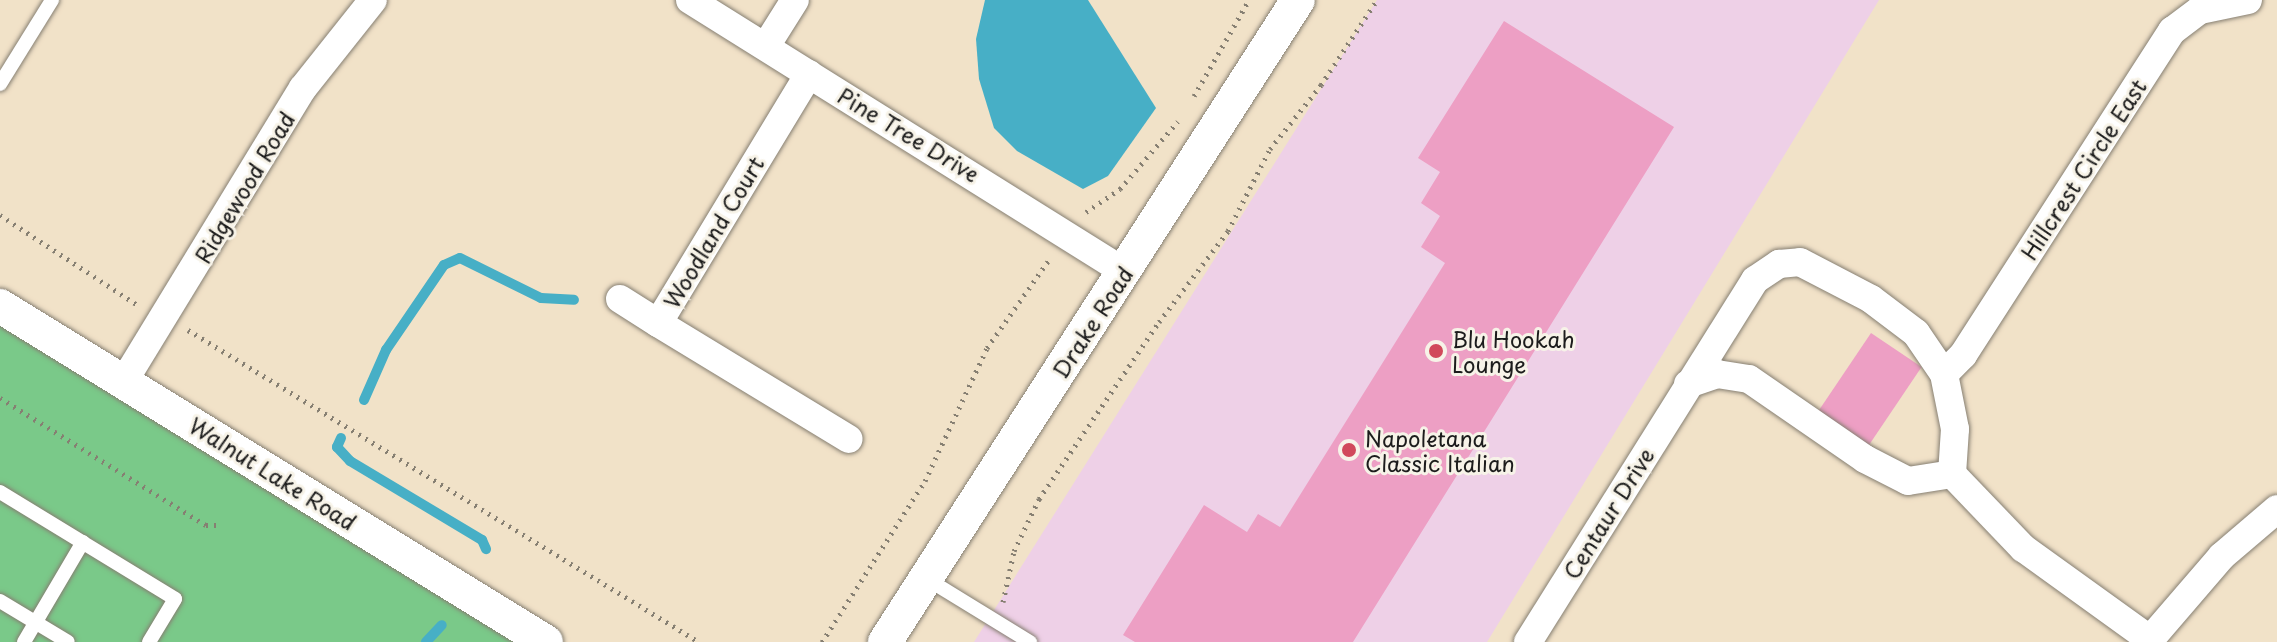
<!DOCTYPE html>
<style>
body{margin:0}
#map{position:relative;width:2277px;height:642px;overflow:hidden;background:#f1e2c8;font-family:"Playpen Sans",sans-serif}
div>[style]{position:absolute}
.built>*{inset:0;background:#eed0e7}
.green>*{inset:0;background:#7ac989}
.water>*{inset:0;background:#47afc6}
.stream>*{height:10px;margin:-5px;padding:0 5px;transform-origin:5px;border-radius:5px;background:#47afc6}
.building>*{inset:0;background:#ed9fc4;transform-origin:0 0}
.path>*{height:5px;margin-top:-2.5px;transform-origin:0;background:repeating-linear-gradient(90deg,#867f72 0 2px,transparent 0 8px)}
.roads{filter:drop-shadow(0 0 2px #867f72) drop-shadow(0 0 2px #867f72)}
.service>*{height:14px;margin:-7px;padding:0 7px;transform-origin:7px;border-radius:7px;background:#fff}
.minor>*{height:28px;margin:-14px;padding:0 14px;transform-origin:14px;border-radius:14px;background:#fff}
.tertiary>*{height:34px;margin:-17px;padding:0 17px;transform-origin:17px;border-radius:17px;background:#fff}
.dots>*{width:22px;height:22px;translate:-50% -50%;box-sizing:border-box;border:4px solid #f7f3e8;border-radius:50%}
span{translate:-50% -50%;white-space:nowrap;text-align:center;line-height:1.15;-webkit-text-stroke:6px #f7f3e8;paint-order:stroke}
.street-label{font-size:22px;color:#1c1c1c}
.poi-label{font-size:22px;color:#1c1c1c}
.left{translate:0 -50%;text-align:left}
</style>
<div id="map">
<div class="built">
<i style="clip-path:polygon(1377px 0,1879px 0,1487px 642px,974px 642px)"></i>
</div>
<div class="green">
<i style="clip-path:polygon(0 309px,547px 642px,0 642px)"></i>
</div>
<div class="water">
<i style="clip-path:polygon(985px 0,1088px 0,1156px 108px,1108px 176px,1083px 189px,1017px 151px,994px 128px,979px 79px,976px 39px)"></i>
</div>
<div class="stream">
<i style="left:364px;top:400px;width:55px;rotate:-66.3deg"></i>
<i style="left:386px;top:350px;width:103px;rotate:-55.7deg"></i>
<i style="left:444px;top:265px;width:17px;rotate:-24deg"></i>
<i style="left:460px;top:258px;width:90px;rotate:26.3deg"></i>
<i style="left:541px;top:298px;width:33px;rotate:3deg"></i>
<i style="left:341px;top:438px;width:10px;rotate:114deg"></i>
<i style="left:337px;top:447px;width:19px;rotate:47deg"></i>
<i style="left:350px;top:461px;width:154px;rotate:30.9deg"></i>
<i style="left:482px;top:540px;width:10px;rotate:66deg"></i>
<i style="left:426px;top:642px;width:23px;rotate:-47deg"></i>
</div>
<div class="building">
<i style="clip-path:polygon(1504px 21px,1674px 127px,1353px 642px,1135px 642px,1123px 635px,1204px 505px,1247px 532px,1258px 514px,1280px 527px,1445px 263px,1421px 247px,1440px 216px,1421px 203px,1440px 172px,1418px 158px)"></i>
<i style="left:1871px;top:333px;width:61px;height:97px;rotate:34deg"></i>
</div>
<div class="path">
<i style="left:1194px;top:96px;width:111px;rotate:-60.2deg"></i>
<i style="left:1086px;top:212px;width:41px;rotate:-34.1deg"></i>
<i style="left:1120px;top:189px;width:89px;rotate:-49.5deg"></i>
<i style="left:0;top:215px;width:163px;rotate:33.2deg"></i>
<i style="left:188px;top:330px;width:599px;rotate:31.41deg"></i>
<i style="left:0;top:398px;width:242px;rotate:31.7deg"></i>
<i style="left:206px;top:525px;width:14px"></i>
<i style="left:1003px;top:602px;width:52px;rotate:-77.8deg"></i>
<i style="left:1014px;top:551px;width:58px;rotate:-64.3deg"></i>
<i style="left:1039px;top:499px;width:214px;rotate:-55.9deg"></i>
<i style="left:1159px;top:322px;width:114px;rotate:-52.8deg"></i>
<i style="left:1228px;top:231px;width:92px;rotate:-62.9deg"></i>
<i style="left:1270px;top:149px;width:82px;rotate:-51.4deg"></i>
<i style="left:1321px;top:85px;width:102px;rotate:-56.6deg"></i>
<i style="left:822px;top:642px;width:191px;rotate:-57.4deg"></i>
<i style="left:925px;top:481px;width:147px;rotate:-65deg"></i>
<i style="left:987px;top:348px;width:111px;rotate:-54.9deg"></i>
</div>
<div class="roads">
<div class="service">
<i style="left:0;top:84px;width:99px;rotate:-58.2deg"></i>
<i style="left:0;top:492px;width:205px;rotate:31.4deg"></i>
<i style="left:175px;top:599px;width:50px;rotate:121.2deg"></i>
<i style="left:927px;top:579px;width:121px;rotate:31.5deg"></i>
<i style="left:0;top:601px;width:79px;rotate:31.1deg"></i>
<i style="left:24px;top:642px;width:116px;rotate:-59.5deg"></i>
</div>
<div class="minor">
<i style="left:690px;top:0;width:513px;rotate:32.02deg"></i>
<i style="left:766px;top:46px;width:54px;rotate:-57.8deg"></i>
<i style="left:809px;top:74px;width:291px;rotate:121.2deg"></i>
<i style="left:658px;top:323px;width:223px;rotate:31.3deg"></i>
<i style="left:620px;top:299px;width:45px;rotate:32.3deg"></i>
<i style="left:1944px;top:374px;width:27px;rotate:-45deg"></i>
<i style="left:1963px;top:355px;width:386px;rotate:-57.2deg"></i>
<i style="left:2172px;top:31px;width:35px;rotate:-37deg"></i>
<i style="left:2200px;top:10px;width:49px;rotate:-11.8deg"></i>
<i style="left:124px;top:381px;width:343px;rotate:-58.6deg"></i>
<i style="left:303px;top:88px;width:112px;rotate:-51.5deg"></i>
<i style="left:1688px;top:384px;width:31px;rotate:-19deg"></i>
<i style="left:1717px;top:374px;width:32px;rotate:9deg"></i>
<i style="left:1749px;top:379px;width:141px;rotate:34.6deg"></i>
<i style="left:1865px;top:459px;width:48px;rotate:27.1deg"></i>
<i style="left:1908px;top:481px;width:45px;rotate:-9deg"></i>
<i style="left:1528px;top:642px;width:427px;rotate:-57.9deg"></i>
<i style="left:1755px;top:280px;width:29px;rotate:-34deg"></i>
<i style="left:1779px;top:264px;width:21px;rotate:-5deg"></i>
<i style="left:1800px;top:262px;width:80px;rotate:27.5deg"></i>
<i style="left:1871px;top:299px;width:56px;rotate:37.1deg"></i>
<i style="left:1916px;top:333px;width:50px;rotate:55.7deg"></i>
<i style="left:1944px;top:374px;width:56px;rotate:78.7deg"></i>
<i style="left:1955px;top:429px;width:45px;rotate:93.8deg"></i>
<i style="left:1952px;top:474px;width:103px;rotate:46.2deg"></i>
<i style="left:2023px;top:548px;width:155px;rotate:35.8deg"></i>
<i style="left:2148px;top:642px;width:113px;rotate:-49.3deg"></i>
<i style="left:2222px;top:556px;width:72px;rotate:-40.5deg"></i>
</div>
<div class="tertiary">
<i style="left:0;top:306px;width:641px;rotate:31.61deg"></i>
<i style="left:885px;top:642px;width:763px;rotate:-57.25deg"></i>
</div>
</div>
<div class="dots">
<i style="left:1436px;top:351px;background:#d1495b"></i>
<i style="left:1349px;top:450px;background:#d1495b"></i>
</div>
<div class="street-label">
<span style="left:909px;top:134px;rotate:31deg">Pine Tree Drive</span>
<span style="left:2083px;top:169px;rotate:-57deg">Hillcrest Circle East</span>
<span style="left:244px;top:187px;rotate:-59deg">Ridgewood Road</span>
<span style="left:713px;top:232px;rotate:-59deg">Woodland Court</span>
<span style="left:1092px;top:322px;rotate:-57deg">Drake Road</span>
<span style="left:273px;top:473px;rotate:32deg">Walnut Lake Road</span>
<span style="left:1608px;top:513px;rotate:-58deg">Centaur Drive</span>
</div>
<div class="poi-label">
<span class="left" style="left:1452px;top:351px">Blu Hookah<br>Lounge</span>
<span class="left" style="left:1365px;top:450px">Napoletana<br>Classic Italian</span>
</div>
</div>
